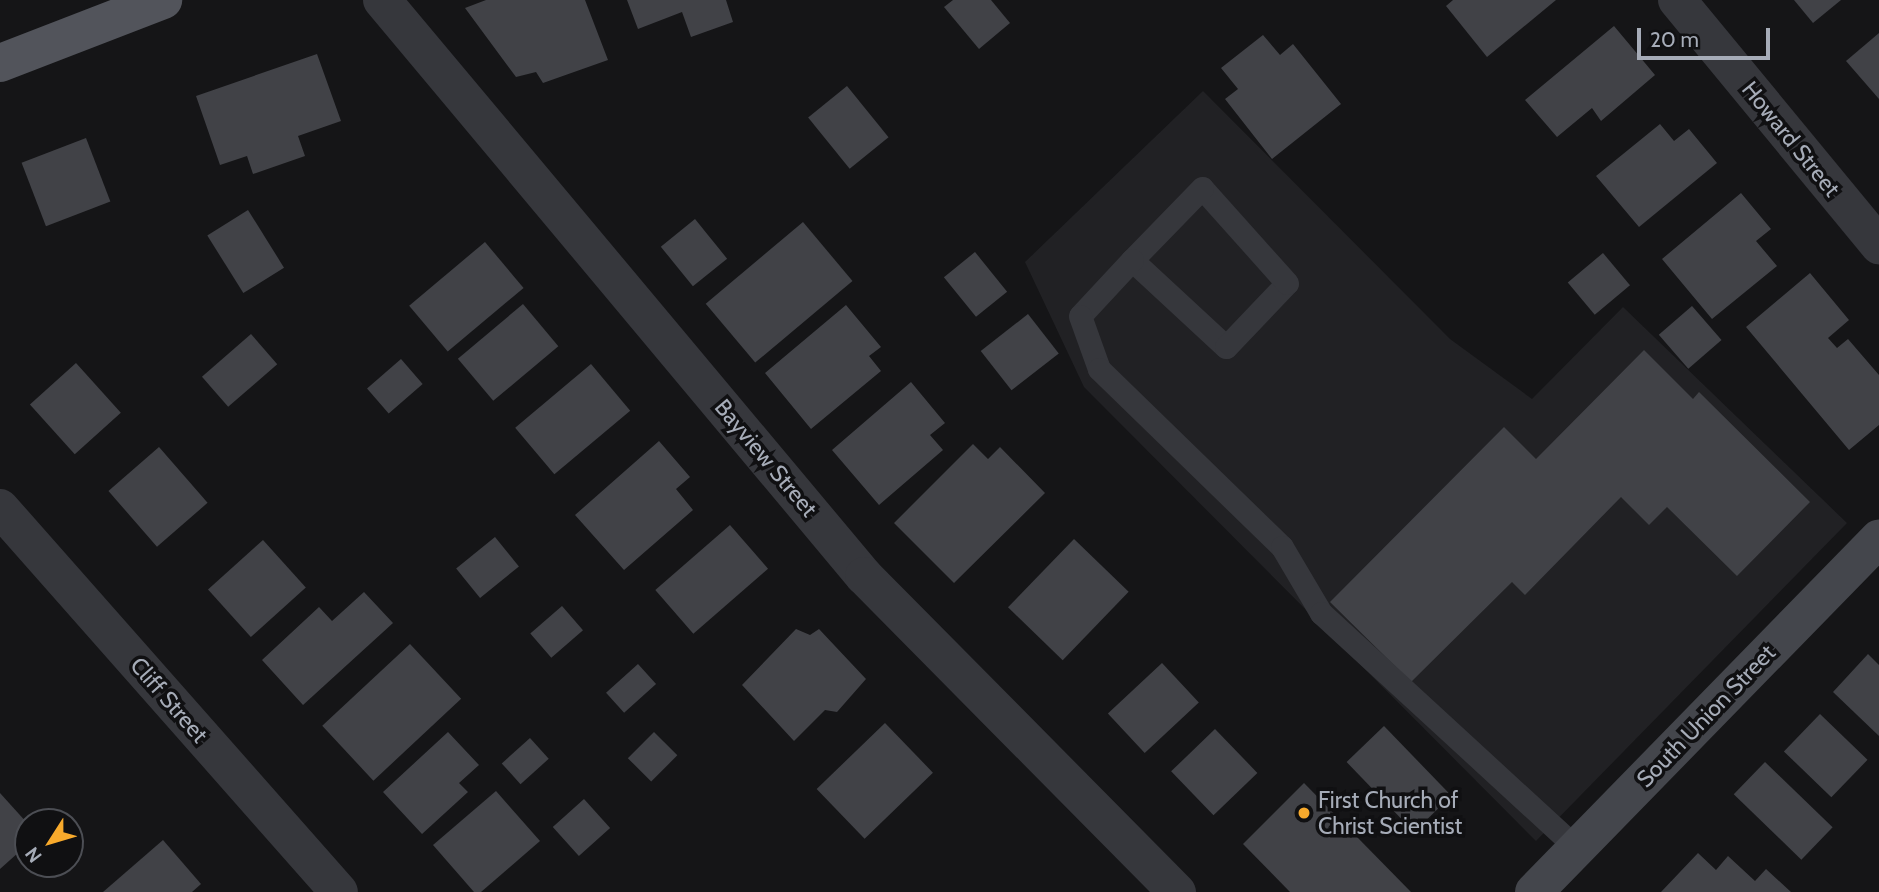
<!DOCTYPE html>
<style>
body{margin:0}
#map{position:relative;width:1879px;height:892px;overflow:hidden;background:#151517;font-family:Cabin,sans-serif}
div>[style]{position:absolute}
.built>*{inset:0;background:#212124}
.building>*{inset:0;background:#414247;transform-origin:0 0}
.service>*{height:23px;margin:-11.5px;padding:0 11.5px;transform-origin:11.5px;border-radius:11.5px;background:#36373c}
.minor>*{height:38px;margin:-19px;padding:0 19px;transform-origin:19px;border-radius:19px;background:#36373c}
.secondary>*{height:38px;margin:-19px;padding:0 19px;transform-origin:19px;border-radius:19px;background:#44464c}
.primary>*{height:38px;margin:-19px;padding:0 19px;transform-origin:19px;border-radius:19px;background:#52545b}
.dots>*{width:19px;height:19px;translate:-50% -50%;box-sizing:border-box;border:4px solid #101012;border-radius:50%}
span{translate:-50% -50%;white-space:nowrap;text-align:center;line-height:1.15;-webkit-text-stroke:7px #101012;paint-order:stroke}
.street-label{font-size:23px;color:#a6acb8}
.poi-label{font-size:23px;color:#a6acb8}
.left{translate:0 -50%;text-align:left}
.north{position:absolute;left:14px;top:808px;width:70px;height:70px;box-sizing:border-box;background:#101012;border:2px solid #4c4e54;border-radius:50%;rotate:233deg;font-size:19px;font-weight:700;line-height:28px;text-align:center;color:#a6acb8}
.north::after{content:'';display:block;margin:auto;width:24px;height:32px;background:#f8aa2c;clip-path:polygon(50% 0,100% 100%,50% 72%,0 100%)}
.scale{position:absolute;left:1637px;top:28px;width:133px;height:32px;box-sizing:border-box;border:4px solid #a6acb8;border-top:0;padding-left:9px;font-size:21px;line-height:24px;white-space:nowrap;color:#a6acb8;-webkit-text-stroke:5px #101012;paint-order:stroke}
</style>
<div id="map">
<div class="built">
<i style="clip-path:polygon(1203px 91px,1450px 339px,1532px 399px,1623px 307px,1847px 523px,1536px 841px,1084px 387px,1025px 262px)"></i>
</div>
<div class="building">
<i style="clip-path:polygon(486px 0,585px 0,608px 60px,543px 83px,536px 72px,516px 77px,465px 8px)"></i>
<i style="clip-path:polygon(627px 0,726px 0,733px 22px,691px 37px,682px 12px,638px 29px)"></i>
<i style="clip-path:polygon(953px 0,991px 0,1010px 23px,979px 49px,944px 7px)"></i>
<i style="clip-path:polygon(1453px 0,1556px 0,1487px 57px,1446px 6px)"></i>
<i style="clip-path:polygon(1794px 0,1841px 0,1813px 23px)"></i>
<i style="clip-path:polygon(1614px 26px,1655px 75px,1601px 121px,1592px 108px,1557px 137px,1525px 100px)"></i>
<i style="clip-path:polygon(1879px 33px,1879px 99px,1846px 61px)"></i>
<i style="clip-path:polygon(1263px 35px,1280px 55px,1293px 44px,1341px 104px,1272px 159px,1225px 99px,1238px 89px,1221px 68px)"></i>
<i style="clip-path:polygon(317px 54px,341px 121px,298px 136px,305px 156px,253px 174px,247px 156px,220px 165px,196px 96px)"></i>
<i style="left:847px;top:86px;width:66px;height:50px;rotate:51deg"></i>
<i style="clip-path:polygon(1660px 124px,1674px 141px,1689px 129px,1717px 163px,1639px 227px,1596px 176px)"></i>
<i style="left:86px;top:138px;width:68px;height:69px;rotate:69deg"></i>
<i style="clip-path:polygon(1741px 193px,1771px 229px,1756px 241px,1777px 266px,1712px 319px,1662px 259px)"></i>
<i style="left:248px;top:210px;width:68px;height:48px;rotate:58deg"></i>
<i style="left:695px;top:219px;width:51px;height:44px;rotate:51deg"></i>
<i style="left:803px;top:222px;width:77px;height:127px;rotate:50deg"></i>
<i style="left:485px;top:242px;width:60px;height:99px;rotate:50deg"></i>
<i style="left:975px;top:252px;width:51px;height:40px;rotate:51deg"></i>
<i style="left:1603px;top:253px;width:42px;height:46px;rotate:50deg"></i>
<i style="clip-path:polygon(1810px 273px,1849px 320px,1828px 338px,1837px 348px,1848px 339px,1879px 375px,1879px 425px,1849px 450px,1746px 327px)"></i>
<i style="left:523px;top:304px;width:55px;height:85px;rotate:50deg"></i>
<i style="clip-path:polygon(846px 305px,881px 347px,869px 356px,881px 371px,811px 429px,765px 373px)"></i>
<i style="left:1692px;top:306px;width:45px;height:44px;rotate:49deg"></i>
<i style="left:1028px;top:314px;width:50px;height:60px;rotate:52deg"></i>
<i style="left:251px;top:334px;width:40px;height:65px;rotate:49deg"></i>
<i style="clip-path:polygon(1644px 350px,1693px 399px,1699px 392px,1810px 502px,1737px 576px,1667px 507px,1649px 525px,1621px 497px,1525px 595px,1512px 582px,1411px 682px,1330px 602px,1504px 427px,1536px 459px)"></i>
<i style="left:401px;top:359px;width:33px;height:45px;rotate:49deg"></i>
<i style="left:76px;top:363px;width:67px;height:62px;rotate:48deg"></i>
<i style="left:591px;top:364px;width:61px;height:99px;rotate:50deg"></i>
<i style="clip-path:polygon(911px 382px,945px 423px,930px 435px,943px 450px,879px 505px,832px 450px)"></i>
<i style="clip-path:polygon(659px 441px,690px 477px,676px 489px,693px 510px,624px 570px,575px 515px)"></i>
<i style="clip-path:polygon(973px 444px,988px 459px,1000px 447px,1045px 493px,954px 583px,894px 523px)"></i>
<i style="left:159px;top:447px;width:74px;height:67px;rotate:49deg"></i>
<i style="left:730px;top:525px;width:58px;height:99px;rotate:49deg"></i>
<i style="left:495px;top:537px;width:38px;height:50px;rotate:51deg"></i>
<i style="left:1074px;top:539px;width:76px;height:95px;rotate:44deg"></i>
<i style="left:263px;top:540px;width:64px;height:74px;rotate:48deg"></i>
<i style="clip-path:polygon(364px 592px,393px 623px,303px 705px,262px 660px,319px 607px,332px 621px)"></i>
<i style="left:562px;top:606px;width:32px;height:42px;rotate:49deg"></i>
<i style="clip-path:polygon(796px 629px,810px 635px,819px 629px,866px 679px,837px 712px,825px 710px,794px 741px,742px 685px)"></i>
<i style="left:410px;top:644px;width:75px;height:120px;rotate:47deg"></i>
<i style="clip-path:polygon(1868px 654px,1879px 665px,1879px 736px,1833px 692px)"></i>
<i style="left:1162px;top:663px;width:54px;height:74px;rotate:47deg"></i>
<i style="left:638px;top:664px;width:27px;height:43px;rotate:48deg"></i>
<i style="left:1820px;top:714px;width:66px;height:52px;rotate:44deg"></i>
<i style="left:885px;top:723px;width:69px;height:95px;rotate:46deg"></i>
<i style="left:1384px;top:726px;width:97px;height:52px;rotate:46deg"></i>
<i style="left:1215px;top:729px;width:61px;height:61px;rotate:46deg"></i>
<i style="clip-path:polygon(448px 732px,479px 765px,459px 783px,468px 792px,422px 834px,383px 792px)"></i>
<i style="left:654px;top:732px;width:33px;height:37px;rotate:45deg"></i>
<i style="left:530px;top:738px;width:28px;height:38px;rotate:48deg"></i>
<i style="left:1765px;top:762px;width:94px;height:45px;rotate:44deg"></i>
<i style="clip-path:polygon(1304px 783px,1411px 892px,1290px 892px,1243px 844px)"></i>
<i style="clip-path:polygon(496px 791px,540px 841px,481px 892px,474px 892px,433px 845px)"></i>
<i style="clip-path:polygon(0 793px,28px 824px,28px 844px,0 869px)"></i>
<i style="left:584px;top:799px;width:39px;height:42px;rotate:48deg"></i>
<i style="clip-path:polygon(163px 840px,201px 884px,192px 892px,103px 892px)"></i>
<i style="clip-path:polygon(1698px 853px,1716px 870px,1728px 856px,1755px 881px,1766px 869px,1791px 892px,1661px 892px)"></i>
</div>
<div class="service">
<i style="left:1132px;top:260px;width:128px;rotate:42.8deg"></i>
<i style="left:1226px;top:347px;width:88px;rotate:-46.4deg"></i>
<i style="left:1287px;top:283px;width:127px;rotate:-131.8deg"></i>
<i style="left:1202px;top:188px;width:100px;rotate:134.2deg"></i>
<i style="left:1132px;top:260px;width:76px;rotate:132.9deg"></i>
<i style="left:1080px;top:316px;width:56px;rotate:70.3deg"></i>
<i style="left:1099px;top:369px;width:255px;rotate:44.2deg"></i>
<i style="left:1282px;top:547px;width:77px;rotate:59.4deg"></i>
<i style="left:1321px;top:613px;width:348px;rotate:42.6deg"></i>
</div>
<div class="minor">
<i style="left:382px;top:0;width:751px;rotate:50.08deg"></i>
<i style="left:864px;top:576px;width:445px;rotate:45.3deg"></i>
<i style="left:1677px;top:0;width:318px;rotate:50.5deg"></i>
<i style="left:0;top:508px;width:512px;rotate:48.56deg"></i>
</div>
<div class="secondary">
<i style="left:1534px;top:892px;width:494px;rotate:-45.7deg"></i>
</div>
<div class="primary">
<i style="left:0;top:63px;width:175px;rotate:-21.1deg"></i>
</div>
<div class="dots">
<i style="left:1304px;top:813px;background:#f8aa2c"></i>
</div>
<div class="street-label">
<span style="left:1791px;top:139px;rotate:51deg">Howard Street</span>
<span style="left:766px;top:458px;rotate:50deg">Bayview Street</span>
<span style="left:169px;top:700px;rotate:49deg">Cliff Street</span>
<span style="left:1706px;top:716px;rotate:-46deg">South Union Street</span>
</div>
<div class="poi-label">
<span class="left" style="left:1318px;top:813px">First Church of<br>Christ Scientist</span>
</div>
<div class="north">N</div>
<div class="scale">20 m</div>
</div>
